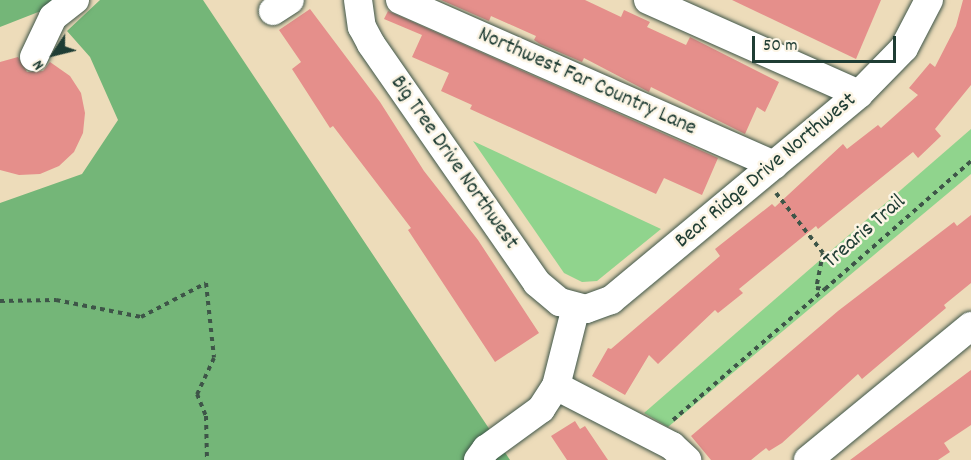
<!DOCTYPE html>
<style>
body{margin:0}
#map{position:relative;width:971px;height:460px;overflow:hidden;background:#eddcba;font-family:Dekko,sans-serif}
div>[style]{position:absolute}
.green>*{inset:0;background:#90d48d}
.forest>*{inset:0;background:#74b678}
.building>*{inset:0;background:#e58f8b}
.path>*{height:4px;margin-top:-2px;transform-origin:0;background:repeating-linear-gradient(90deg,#3e5548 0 4.5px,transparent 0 9px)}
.roads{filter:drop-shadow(0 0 2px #3e5548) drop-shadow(0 0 2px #3e5548)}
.minor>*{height:28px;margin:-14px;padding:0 14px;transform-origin:14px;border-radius:14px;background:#fff}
span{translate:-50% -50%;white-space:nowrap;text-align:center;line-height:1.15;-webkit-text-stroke:5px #fcf5e5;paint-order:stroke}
.street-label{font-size:22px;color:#1f3d34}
.north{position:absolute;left:24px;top:24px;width:60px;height:60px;-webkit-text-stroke:4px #fcf5e5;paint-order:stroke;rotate:235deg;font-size:16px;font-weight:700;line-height:24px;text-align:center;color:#1f3d34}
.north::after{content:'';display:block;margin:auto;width:21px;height:27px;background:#1f3d34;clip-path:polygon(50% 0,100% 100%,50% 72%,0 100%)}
.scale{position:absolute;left:752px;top:36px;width:144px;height:27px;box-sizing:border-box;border:3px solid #1f3d34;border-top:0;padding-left:8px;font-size:18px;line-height:21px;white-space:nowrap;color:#1f3d34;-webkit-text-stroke:4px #fcf5e5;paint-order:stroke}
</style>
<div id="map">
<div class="green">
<i style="clip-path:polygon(971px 129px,971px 174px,668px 427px,644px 413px)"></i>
<i style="clip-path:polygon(473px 141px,661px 229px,597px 281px,582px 282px,564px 273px)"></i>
</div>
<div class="forest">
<i style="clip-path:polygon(0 0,58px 0,46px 9px,0 27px)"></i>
<i style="clip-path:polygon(100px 0,203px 0,510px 460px,0 460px,0 203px,82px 174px,118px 120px,90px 57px,67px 31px)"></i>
</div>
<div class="building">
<i style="clip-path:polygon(441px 0,585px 0,621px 17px,624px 10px,650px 22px,647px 27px,686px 45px,690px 37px,779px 82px,765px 112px,757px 107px,745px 134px,651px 87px,649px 92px,584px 58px,582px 62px,540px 44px,534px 40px,536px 36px,491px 16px,489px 21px)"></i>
<i style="clip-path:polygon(732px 0,881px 0,856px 59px)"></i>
<i style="clip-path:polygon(963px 0,971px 0,971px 85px,935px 129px,941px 136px,918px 158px,913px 152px,818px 229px,816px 226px,739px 289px,743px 293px,718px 313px,715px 310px,658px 364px,649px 355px,625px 395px,592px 376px,608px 348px,611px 349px,720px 256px,715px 249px,772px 204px,775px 207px,843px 144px,847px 149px,878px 125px,881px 128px,918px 95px,909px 88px,930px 63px,935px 67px,956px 26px)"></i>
<i style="clip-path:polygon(310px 9px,380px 102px,424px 171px,478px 240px,539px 333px,495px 362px,408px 230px,411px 228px,333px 126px,330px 128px,292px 69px,301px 62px,279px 30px)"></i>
<i style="clip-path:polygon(388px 11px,718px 158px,702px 195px,664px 178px,656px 194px,470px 109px,472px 105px,441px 91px,449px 73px,412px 57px,422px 35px,384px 19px)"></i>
<i style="clip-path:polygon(18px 57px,27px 72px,43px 71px,50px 62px,70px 76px,81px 93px,85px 113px,83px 133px,74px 152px,59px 166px,40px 174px,19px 175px,0 170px,0 62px)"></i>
<i style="clip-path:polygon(971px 215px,971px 283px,944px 305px,946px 308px,862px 379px,858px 374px,782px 443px,769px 451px,766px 448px,751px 460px,711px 460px,691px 436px,838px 311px,954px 222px,957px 226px)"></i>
<i style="clip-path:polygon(971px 370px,971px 425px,944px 443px,950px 452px,938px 460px,850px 460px)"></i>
<i style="clip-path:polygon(575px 421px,580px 429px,585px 426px,608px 460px,567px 460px,551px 436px)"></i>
</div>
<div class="path">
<i style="left:776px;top:193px;width:76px;rotate:51.9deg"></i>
<i style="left:823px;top:253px;width:36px;rotate:101deg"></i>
<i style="left:816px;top:288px;width:9px;rotate:6deg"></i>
<i style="left:825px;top:289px;width:194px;rotate:-41.2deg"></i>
<i style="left:206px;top:283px;width:75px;rotate:83.9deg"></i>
<i style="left:214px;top:358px;width:40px;rotate:115deg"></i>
<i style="left:197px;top:394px;width:24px;rotate:68deg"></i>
<i style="left:206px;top:416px;width:44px;rotate:88.7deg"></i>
<i style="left:0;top:301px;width:56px;rotate:-1deg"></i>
<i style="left:56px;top:300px;width:87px;rotate:11.3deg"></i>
<i style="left:141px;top:317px;width:73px;rotate:-27.6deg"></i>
<i style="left:673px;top:420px;width:201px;rotate:-40.8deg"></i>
</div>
<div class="roads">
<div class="minor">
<i style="left:358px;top:0;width:27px;rotate:82deg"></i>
<i style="left:362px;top:27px;width:19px;rotate:62deg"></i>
<i style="left:371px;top:44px;width:291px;rotate:55.2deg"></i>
<i style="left:537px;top:283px;width:30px;rotate:40deg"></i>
<i style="left:560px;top:302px;width:27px;rotate:15deg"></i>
<i style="left:586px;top:309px;width:27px;rotate:-20deg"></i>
<i style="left:611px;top:300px;width:322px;rotate:-39.7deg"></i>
<i style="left:859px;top:94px;width:64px;rotate:-45.6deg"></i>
<i style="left:904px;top:48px;width:54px;rotate:-62.5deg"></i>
<i style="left:400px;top:0;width:409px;rotate:23.8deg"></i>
<i style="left:648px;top:0;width:231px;rotate:24deg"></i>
<i style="left:273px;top:11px;width:20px;rotate:-33deg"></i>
<i style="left:34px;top:57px;width:44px;rotate:-64.6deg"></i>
<i style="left:53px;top:17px;width:28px;rotate:-38deg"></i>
<i style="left:576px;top:307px;width:81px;rotate:104.2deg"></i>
<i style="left:556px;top:386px;width:131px;rotate:27.3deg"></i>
<i style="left:672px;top:446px;width:21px;rotate:43deg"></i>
<i style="left:478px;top:460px;width:14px;rotate:-54deg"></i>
<i style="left:486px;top:449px;width:68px;rotate:-36deg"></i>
<i style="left:541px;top:409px;width:27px;rotate:-57deg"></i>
<i style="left:808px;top:460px;width:211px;rotate:-39.4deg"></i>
</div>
</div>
<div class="street-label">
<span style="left:587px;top:82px;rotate:24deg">Northwest Far Country Lane</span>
<span style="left:454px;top:163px;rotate:55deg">Big Tree Drive Northwest</span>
<span style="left:766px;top:171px;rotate:-40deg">Bear Ridge Drive Northwest</span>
<span style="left:865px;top:232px;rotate:-41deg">Trearis Trail</span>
</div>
<div class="north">N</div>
<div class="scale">50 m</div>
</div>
